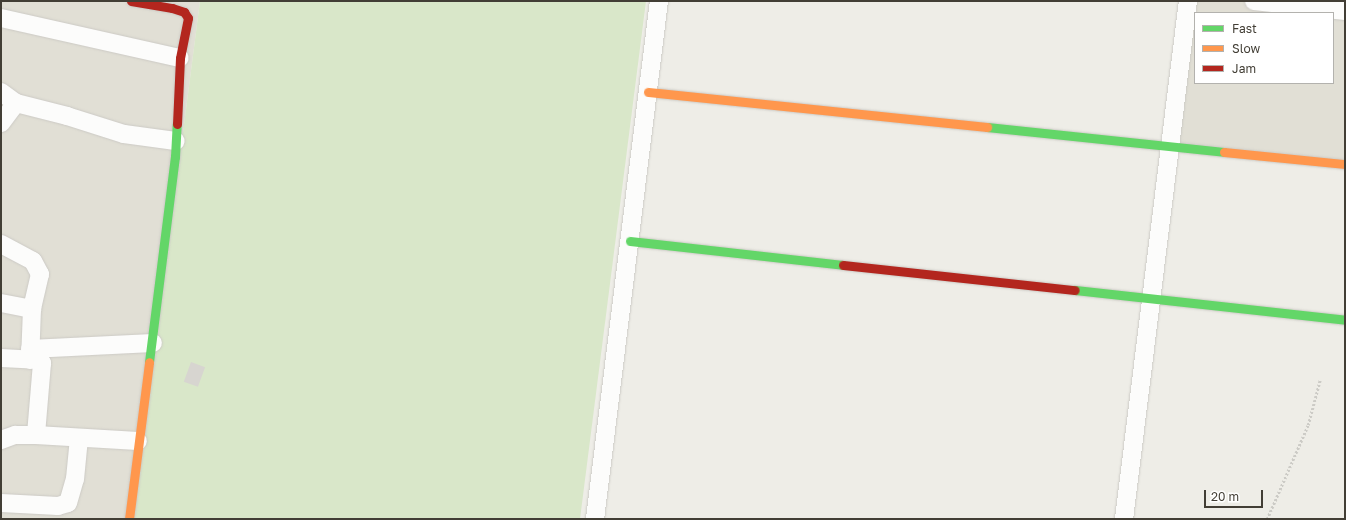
<!DOCTYPE html>
<style>
body{margin:0}
#map{position:relative;width:1346px;height:520px;overflow:hidden;background:#eeede7;font-family:"Golos Text",sans-serif}
div>[style]{position:absolute}
.residential>*{inset:0;background:#e1dfd5}
.green>*{inset:0;background:#d9e7c9}
.building>*{inset:0;background:#d7d5d0;transform-origin:0 0}
.path>*{height:2.5px;margin-top:-1.25px;transform-origin:0;background:repeating-linear-gradient(90deg,#cccbc6 0 2px,transparent 0 4px)}
.roads{filter:drop-shadow(0 0 1px #cccac5) drop-shadow(0 0 1px #cccac5)}
.street>*{height:18px;margin:-9px;padding:0 9px;transform-origin:9px;border-radius:9px;background:#fcfcfb}
.fast>*{height:9px;margin:-4.5px;padding:0 4.5px;transform-origin:4.5px;border-radius:4.5px;background:#63d668}
.slow>*{height:9px;margin:-4.5px;padding:0 4.5px;transform-origin:4.5px;border-radius:4.5px;background:#ff974d}
.jam>*{height:9px;margin:-4.5px;padding:0 4.5px;transform-origin:4.5px;border-radius:4.5px;background:#b3261e}
span{translate:-50% -50%;white-space:nowrap;text-align:center;line-height:1.15;-webkit-text-stroke:4px #fff;paint-order:stroke}
.frame{position:absolute;inset:0;border:2px solid #423e35;pointer-events:none}
.legend{position:absolute;left:1194px;top:12px;width:140px;height:72px;box-sizing:border-box;background:#fff;border:1px solid #b3b2ae;margin:0;padding:5px 7px;list-style:none;font-size:12px;color:#423e35}
.legend li{display:flex;align-items:center;gap:8px;height:20px}
.legend b{width:20px;border:1px solid #b3b2ae}
.scale{position:absolute;left:1204px;top:490px;width:59px;height:18px;box-sizing:border-box;border:2px solid #423e35;border-top:0;padding-left:5px;font-size:12px;line-height:14px;white-space:nowrap;color:#423e35;-webkit-text-stroke:3px #fff;paint-order:stroke}
</style>
<div id="map">
<div class="residential">
<i style="clip-path:polygon(1px 1px,200px 1px,133px 519px,1px 519px)"></i>
<i style="clip-path:polygon(evenodd,1188px 1px,1254px 1px,1345px 11px,1345px 164px,1170px 146px,1188px 1px,1195px 13px,1333px 13px,1333px 83px,1195px 83px,1195px 13px)"></i>
</div>
<div class="green">
<i style="clip-path:polygon(200px 1px,646px 1px,580px 519px,133px 519px)"></i>
</div>
<div class="building">
<i style="left:191px;top:362px;width:15px;height:21px;rotate:20deg"></i>
</div>
<div class="path">
<i style="left:1267px;top:519px;width:103px;rotate:-66.4deg"></i>
<i style="left:1308px;top:425px;width:47px;rotate:-75.1deg"></i>
</div>
<div class="roads">
<div class="street">
<i style="left:1254px;top:1px;width:92px;rotate:6.3deg"></i>
<i style="left:1px;top:18px;width:183px;rotate:12.6deg"></i>
<i style="left:1px;top:92px;width:19px;rotate:36deg"></i>
<i style="left:16px;top:103px;width:53px;rotate:14.3deg"></i>
<i style="left:67px;top:116px;width:60px;rotate:17.5deg"></i>
<i style="left:124px;top:134px;width:52px;rotate:7.7deg"></i>
<i style="left:1px;top:123px;width:25px;rotate:-53deg"></i>
<i style="left:1px;top:244px;width:36px;rotate:28deg"></i>
<i style="left:33px;top:261px;width:15px;rotate:62deg"></i>
<i style="left:40px;top:274px;width:36px;rotate:103deg"></i>
<i style="left:32px;top:309px;width:51px;rotate:92.2deg"></i>
<i style="left:1px;top:303px;width:32px;rotate:11deg"></i>
<i style="left:30px;top:349px;width:123px;rotate:-2.8deg"></i>
<i style="left:1px;top:358px;width:36px;rotate:3deg"></i>
<i style="left:37px;top:360px;width:6px;rotate:31deg"></i>
<i style="left:42px;top:363px;width:72px;rotate:94.8deg"></i>
<i style="left:36px;top:435px;width:102px;rotate:3.4deg"></i>
<i style="left:1px;top:440px;width:15px;rotate:-20deg"></i>
<i style="left:15px;top:435px;width:21px"></i>
<i style="left:1px;top:503px;width:57px;rotate:3deg"></i>
<i style="left:58px;top:506px;width:10px;rotate:-17deg"></i>
<i style="left:68px;top:503px;width:25px;rotate:-74deg"></i>
<i style="left:75px;top:479px;width:41px;rotate:-84.4deg"></i>
<i style="left:595px;top:519px;width:522px;rotate:-82.96deg"></i>
<i style="left:1124px;top:519px;width:522px;rotate:-82.96deg"></i>
</div>
<div class="fast">
<i style="left:987px;top:127px;width:238px;rotate:6deg"></i>
<i style="left:630px;top:241px;width:214px;rotate:6.4deg"></i>
<i style="left:1075px;top:290px;width:272px;rotate:6.3deg"></i>
<i style="left:149px;top:362px;width:207px;rotate:-82.8deg"></i>
<i style="left:175px;top:157px;width:33px;rotate:-87deg"></i>
</div>
<div class="slow">
<i style="left:648px;top:92px;width:341px;rotate:5.9deg"></i>
<i style="left:1224px;top:152px;width:122px;rotate:5.7deg"></i>
<i style="left:129px;top:519px;width:158px;rotate:-82.7deg"></i>
</div>
<div class="jam">
<i style="left:131px;top:1px;width:42px;rotate:9.7deg"></i>
<i style="left:172px;top:8px;width:13px;rotate:18deg"></i>
<i style="left:184px;top:12px;width:7px;rotate:56deg"></i>
<i style="left:188px;top:18px;width:41px;rotate:101.3deg"></i>
<i style="left:180px;top:58px;width:66px;rotate:92.6deg"></i>
<i style="left:843px;top:265px;width:233px;rotate:6.2deg"></i>
</div>
</div>
<div class="frame"></div>
<ul class="legend">
<li><b style="height:5px;background:#63d668"></b>Fast</li>
<li><b style="height:5px;background:#ff974d"></b>Slow</li>
<li><b style="height:5px;background:#b3261e"></b>Jam</li>
</ul>
<div class="scale">20 m</div>
</div>
